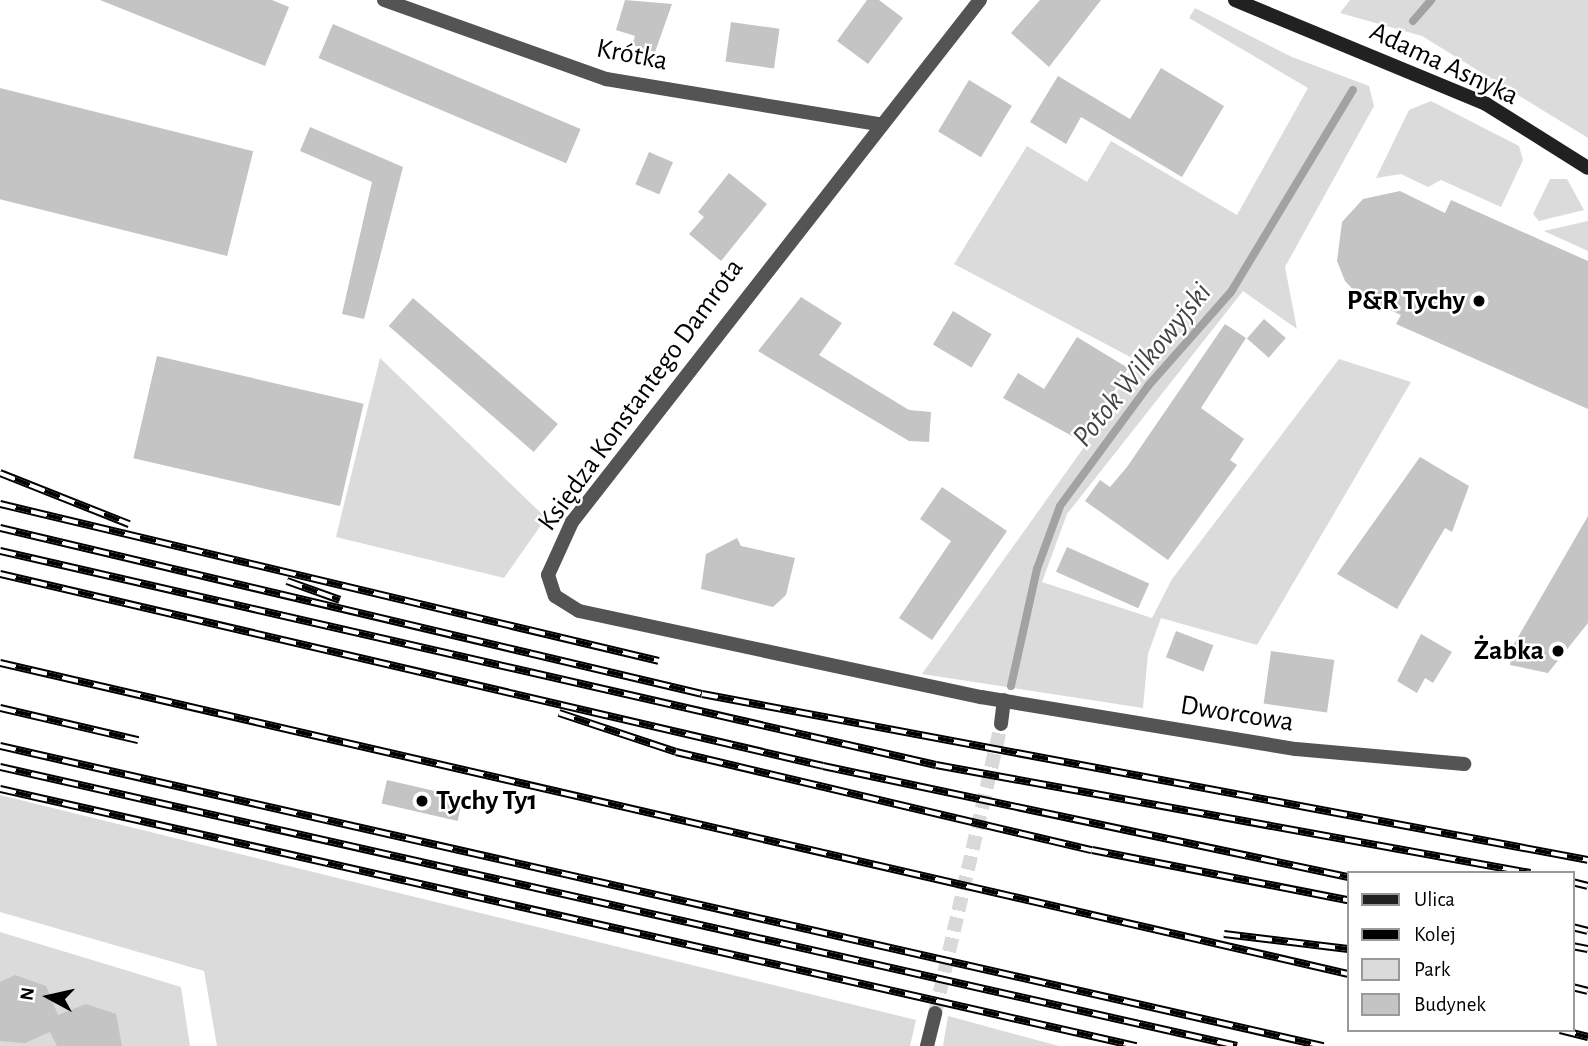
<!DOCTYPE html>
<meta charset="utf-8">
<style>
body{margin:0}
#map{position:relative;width:1588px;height:1046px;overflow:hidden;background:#fff;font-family:"Alegreya Sans",sans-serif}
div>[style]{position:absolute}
.green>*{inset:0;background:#dbdbdb}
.stream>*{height:8px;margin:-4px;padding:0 4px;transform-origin:4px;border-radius:4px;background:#a2a2a2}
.building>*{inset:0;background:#c4c4c4;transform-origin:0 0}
.street-tunnel>*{height:14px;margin-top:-7px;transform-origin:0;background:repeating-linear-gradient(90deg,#d9d9d9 0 14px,transparent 0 21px)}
.street>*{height:14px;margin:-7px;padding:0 7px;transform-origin:7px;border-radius:7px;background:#545454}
.secondary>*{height:14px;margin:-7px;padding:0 7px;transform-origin:7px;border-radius:7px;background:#212121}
.rail>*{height:8px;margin-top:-4px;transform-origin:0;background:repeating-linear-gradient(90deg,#fff 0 16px,#000 0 32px);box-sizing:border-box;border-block:2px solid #000}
.dots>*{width:19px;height:19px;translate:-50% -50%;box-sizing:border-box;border:4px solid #fff;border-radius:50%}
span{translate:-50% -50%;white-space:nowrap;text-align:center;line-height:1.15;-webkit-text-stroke:5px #fff;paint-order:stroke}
.street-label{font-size:28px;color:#000}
.poi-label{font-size:28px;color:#000;font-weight:700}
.right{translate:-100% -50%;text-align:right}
.left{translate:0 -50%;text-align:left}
.water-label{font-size:30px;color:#434343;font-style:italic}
.legend{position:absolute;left:1347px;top:871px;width:228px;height:161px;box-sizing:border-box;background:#fff;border:2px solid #999;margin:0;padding:9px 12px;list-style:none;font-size:21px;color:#000}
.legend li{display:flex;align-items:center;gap:14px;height:35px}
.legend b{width:35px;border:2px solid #999}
.north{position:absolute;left:14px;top:962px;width:70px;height:70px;-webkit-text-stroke:5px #fff;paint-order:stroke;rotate:278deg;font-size:19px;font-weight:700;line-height:28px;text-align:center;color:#000}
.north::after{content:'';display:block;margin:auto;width:24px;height:32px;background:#000;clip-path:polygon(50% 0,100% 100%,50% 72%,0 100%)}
</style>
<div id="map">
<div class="green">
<i style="clip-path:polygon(1350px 0,1588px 0,1588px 138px,1422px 36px,1340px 13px)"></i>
<i style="clip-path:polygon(1195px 8px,1292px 57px,1369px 86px,1374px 106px,1285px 267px,1297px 329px,1243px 291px,1067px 514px,1042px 582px,1152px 618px,1172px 579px,1339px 359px,1411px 382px,1257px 645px,1161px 618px,1148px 654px,1143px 708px,922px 674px,1082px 450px,1136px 360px,954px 264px,1027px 146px,1087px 182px,1111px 141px,1237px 215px,1308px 88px,1189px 18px)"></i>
<i style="clip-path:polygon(1431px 101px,1519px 146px,1523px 160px,1501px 207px,1441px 180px,1428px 187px,1401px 174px,1376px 178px,1409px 110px)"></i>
<i style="clip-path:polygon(1550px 179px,1567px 179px,1584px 210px,1539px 221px,1533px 214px)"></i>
<i style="clip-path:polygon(1588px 221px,1588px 251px,1544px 231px)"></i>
<i style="clip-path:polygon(380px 358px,546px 518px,504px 578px,336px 537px)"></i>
<i style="clip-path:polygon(0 795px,916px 1020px,910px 1046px,217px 1046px,204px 971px,0 912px)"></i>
<i style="clip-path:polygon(0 932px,181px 987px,190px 1046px,0 1046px)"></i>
<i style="clip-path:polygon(948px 1016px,1059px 1046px,943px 1046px)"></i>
</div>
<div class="stream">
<i style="left:1413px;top:21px;width:28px;rotate:-49deg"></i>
<i style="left:1011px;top:686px;width:120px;rotate:-77.5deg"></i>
<i style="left:1037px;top:569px;width:67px;rotate:-69.9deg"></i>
<i style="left:1060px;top:506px;width:149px;rotate:-53.7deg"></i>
<i style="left:1148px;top:386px;width:125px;rotate:-48.6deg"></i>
<i style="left:1231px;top:292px;width:236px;rotate:-58.9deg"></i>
</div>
<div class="building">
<i style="clip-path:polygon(100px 0,272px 0,289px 7px,265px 66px)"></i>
<i style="clip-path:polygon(625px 0,672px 4px,655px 52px,632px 45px,635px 36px,616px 30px)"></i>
<i style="clip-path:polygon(867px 0,879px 0,903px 18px,868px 64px,837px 41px)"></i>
<i style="clip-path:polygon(1040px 0,1101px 0,1049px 67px,1011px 33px)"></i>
<i style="left:731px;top:22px;width:49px;height:40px;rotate:8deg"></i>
<i style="left:333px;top:24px;width:269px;height:37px;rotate:23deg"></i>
<i style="clip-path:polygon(1161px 68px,1224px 106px,1182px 177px,1081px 117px,1066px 144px,1030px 122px,1058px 76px,1130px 119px)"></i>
<i style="left:969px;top:80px;width:50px;height:60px;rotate:31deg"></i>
<i style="left:0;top:88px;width:261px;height:108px;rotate:14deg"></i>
<i style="clip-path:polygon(310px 127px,403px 167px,364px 319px,342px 314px,372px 182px,300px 151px)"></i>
<i style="left:649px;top:152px;width:26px;height:35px;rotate:23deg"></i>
<i style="clip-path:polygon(729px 173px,767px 204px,721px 261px,689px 234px,704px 217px,698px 212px)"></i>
<i style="clip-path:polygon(1400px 191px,1445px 213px,1451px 200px,1588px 261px,1588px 409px,1396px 324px,1401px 315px,1359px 296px,1345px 281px,1337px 261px,1342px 222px,1363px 199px)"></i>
<i style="clip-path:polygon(801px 297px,842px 323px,819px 355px,909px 410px,931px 412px,929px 442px,909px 441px,758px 351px)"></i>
<i style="left:413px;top:298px;width:192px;height:37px;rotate:41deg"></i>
<i style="left:953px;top:311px;width:45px;height:39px;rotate:31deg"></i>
<i style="left:1264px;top:319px;width:29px;height:26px;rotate:41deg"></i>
<i style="clip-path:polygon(1225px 324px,1246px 338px,1201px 408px,1244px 439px,1230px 460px,1237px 465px,1168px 560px,1085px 501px,1100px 480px,1110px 487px,1127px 467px)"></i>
<i style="clip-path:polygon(1077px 337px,1128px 368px,1083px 442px,1003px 398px,1018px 373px,1044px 389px)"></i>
<i style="left:157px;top:356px;width:212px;height:105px;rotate:13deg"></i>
<i style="clip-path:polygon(1420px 457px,1469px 486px,1452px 532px,1445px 528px,1397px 609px,1337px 574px)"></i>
<i style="clip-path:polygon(942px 487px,1007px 531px,932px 640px,899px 618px,951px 541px,920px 519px)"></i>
<i style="clip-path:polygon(1588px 516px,1588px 623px,1548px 673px,1510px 665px,1514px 644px)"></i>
<i style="clip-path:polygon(737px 538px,741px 546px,795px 558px,786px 595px,773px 607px,701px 589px,706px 554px)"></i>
<i style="left:1067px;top:547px;width:90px;height:27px;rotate:24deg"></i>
<i style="left:1176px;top:631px;width:40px;height:28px;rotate:21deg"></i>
<i style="clip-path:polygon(1421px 634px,1452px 652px,1433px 683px,1425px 678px,1417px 693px,1397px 681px)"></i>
<i style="left:1271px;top:651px;width:64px;height:53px;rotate:8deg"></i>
<i style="left:387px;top:780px;width:78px;height:24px;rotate:13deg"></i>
<i style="clip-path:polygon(15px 975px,46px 986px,58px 1015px,86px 1004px,116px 1014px,122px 1046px,57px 1046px,50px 1032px,25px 1043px,0 1041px,0 982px)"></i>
</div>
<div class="street-tunnel">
<i style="left:935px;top:1013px;width:296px;rotate:-77.1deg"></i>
</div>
<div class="street">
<i style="left:384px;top:0;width:236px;rotate:19.6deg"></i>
<i style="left:606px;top:79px;width:277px;rotate:9.4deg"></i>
<i style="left:980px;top:0;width:663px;rotate:128.01deg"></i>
<i style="left:572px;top:522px;width:58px;rotate:114.4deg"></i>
<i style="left:548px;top:575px;width:22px;rotate:72deg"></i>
<i style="left:555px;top:596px;width:28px;rotate:32deg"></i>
<i style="left:579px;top:611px;width:411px;rotate:12.1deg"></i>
<i style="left:981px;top:697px;width:319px;rotate:9.4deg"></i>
<i style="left:1296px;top:749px;width:169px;rotate:5.1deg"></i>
<i style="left:1001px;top:724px;width:24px;rotate:-83deg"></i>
<i style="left:927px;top:1046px;width:34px;rotate:-76deg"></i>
</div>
<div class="secondary">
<i style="left:1235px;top:0;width:272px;rotate:22.5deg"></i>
<i style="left:1486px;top:104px;width:120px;rotate:32.1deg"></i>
</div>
<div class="rail">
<i style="left:0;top:473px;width:139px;rotate:21.6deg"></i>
<i style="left:0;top:504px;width:677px;rotate:13.4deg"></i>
<i style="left:0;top:528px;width:721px;rotate:13.3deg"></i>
<i style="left:702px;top:694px;width:901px;rotate:10.61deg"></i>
<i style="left:0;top:551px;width:960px;rotate:12.88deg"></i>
<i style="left:936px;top:765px;width:604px;rotate:10.3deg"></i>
<i style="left:0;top:574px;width:845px;rotate:13.13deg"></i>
<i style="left:823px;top:766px;width:537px;rotate:11.94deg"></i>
<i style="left:287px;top:581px;width:56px;rotate:19.7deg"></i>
<i style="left:0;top:663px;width:1383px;rotate:12.99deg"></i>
<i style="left:0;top:708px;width:142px;rotate:13.1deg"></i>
<i style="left:559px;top:713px;width:123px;rotate:18.4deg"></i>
<i style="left:676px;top:752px;width:427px;rotate:13.3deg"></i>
<i style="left:1092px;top:850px;width:261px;rotate:11.1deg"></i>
<i style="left:0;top:746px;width:1357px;rotate:12.78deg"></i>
<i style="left:0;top:767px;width:1268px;rotate:12.71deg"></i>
<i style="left:0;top:789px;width:1165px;rotate:12.75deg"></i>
<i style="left:1572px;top:882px;width:16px;rotate:14deg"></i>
<i style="left:1572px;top:927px;width:16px;rotate:14deg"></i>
<i style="left:1224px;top:934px;width:125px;rotate:6.9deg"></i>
<i style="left:1572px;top:946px;width:16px;rotate:11deg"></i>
<i style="left:1572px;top:987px;width:16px;rotate:14deg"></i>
<i style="left:1560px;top:1030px;width:29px;rotate:14deg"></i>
</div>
<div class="dots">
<i style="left:1479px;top:301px;background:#000"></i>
<i style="left:1558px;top:651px;background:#000"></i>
<i style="left:422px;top:801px;background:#000"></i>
</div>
<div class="street-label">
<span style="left:632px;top:55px;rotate:11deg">Krótka</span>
<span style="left:1444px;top:64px;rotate:25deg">Adama Asnyka</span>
<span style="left:641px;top:395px;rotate:-54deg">Księdza Konstantego Damrota</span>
<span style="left:1237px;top:714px;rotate:9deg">Dworcowa</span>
</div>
<div class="poi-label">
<span class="right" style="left:1465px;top:301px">P&amp;R Tychy</span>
<span class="right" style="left:1544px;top:651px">Żabka</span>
<span class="left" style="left:436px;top:801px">Tychy Ty1</span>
</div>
<div class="water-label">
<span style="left:1142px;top:365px;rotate:-51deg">Potok Wilkowyjski</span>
</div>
<ul class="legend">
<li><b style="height:9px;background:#212121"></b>Ulica</li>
<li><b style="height:9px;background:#000"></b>Kolej</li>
<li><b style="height:19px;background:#dbdbdb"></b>Park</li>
<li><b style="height:19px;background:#c4c4c4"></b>Budynek</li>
</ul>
<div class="north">N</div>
</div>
